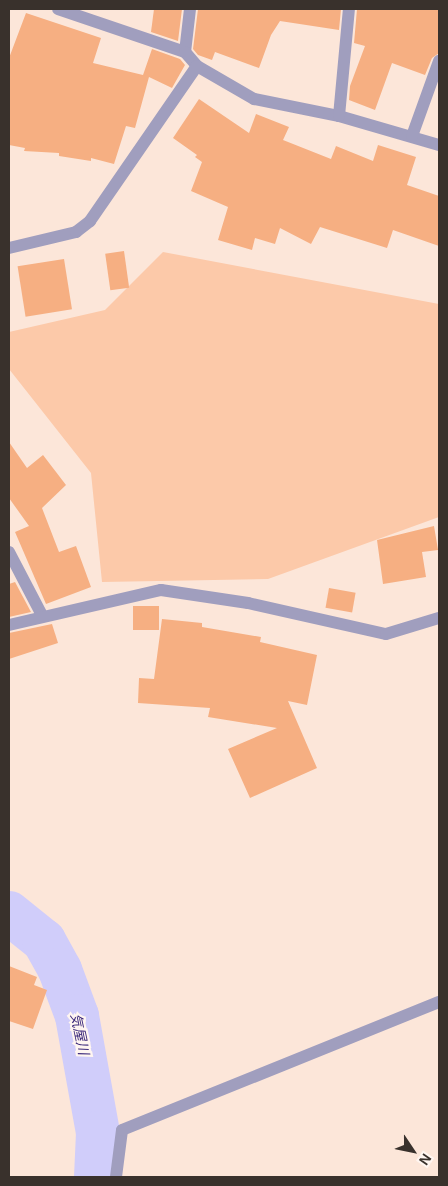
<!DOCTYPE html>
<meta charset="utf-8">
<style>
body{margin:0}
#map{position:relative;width:448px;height:1186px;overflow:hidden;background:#fce6d9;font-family:Arial,"Noto Sans JP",sans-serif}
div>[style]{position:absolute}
.green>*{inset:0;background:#fcc9a9}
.river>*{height:44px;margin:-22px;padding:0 22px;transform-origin:22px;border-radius:22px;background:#d0cdfa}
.building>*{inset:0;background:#f6af82;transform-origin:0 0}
.street>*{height:12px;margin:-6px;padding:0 6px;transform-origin:6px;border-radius:6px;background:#a09ebe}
span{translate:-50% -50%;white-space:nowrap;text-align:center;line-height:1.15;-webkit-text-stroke:4.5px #fff6f1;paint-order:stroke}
.water-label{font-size:14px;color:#3b287a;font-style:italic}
.frame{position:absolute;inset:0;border:10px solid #39312c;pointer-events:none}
.north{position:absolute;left:388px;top:1126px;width:50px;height:50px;-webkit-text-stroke:4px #fff6f1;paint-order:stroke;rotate:124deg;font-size:14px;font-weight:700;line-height:20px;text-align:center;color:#39312c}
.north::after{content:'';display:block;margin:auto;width:18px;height:22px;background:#39312c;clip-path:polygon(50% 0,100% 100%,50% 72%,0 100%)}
</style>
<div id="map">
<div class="green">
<i style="clip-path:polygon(163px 252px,439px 304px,439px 517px,268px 579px,102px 582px,91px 473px,9px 369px,9px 332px,105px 310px)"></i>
</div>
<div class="river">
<i style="left:9px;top:913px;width:45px;rotate:38.7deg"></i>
<i style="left:44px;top:941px;width:33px;rotate:61deg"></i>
<i style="left:60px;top:970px;width:49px;rotate:69.7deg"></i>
<i style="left:77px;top:1016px;width:119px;rotate:79.8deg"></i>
<i style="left:98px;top:1133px;width:44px;rotate:92.6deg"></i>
</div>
<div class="building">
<i style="clip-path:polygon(154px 9px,182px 9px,178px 41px,151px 32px)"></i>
<i style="clip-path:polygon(198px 9px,341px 9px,339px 30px,280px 21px,271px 35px,259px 68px,215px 52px,212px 60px,198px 55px,193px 49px)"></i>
<i style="clip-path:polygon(357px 9px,439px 9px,439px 53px,432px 58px,425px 75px,392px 63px,375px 110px,349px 100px,350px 86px,365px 46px,354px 43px)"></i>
<i style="clip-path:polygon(26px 13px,101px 38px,93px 63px,143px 75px,152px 49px,180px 59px,185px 65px,172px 88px,149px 77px,135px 128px,126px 126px,114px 164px,91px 158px,91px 161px,59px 156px,59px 153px,24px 151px,25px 148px,9px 145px,9px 58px)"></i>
<i style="clip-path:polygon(199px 99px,249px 133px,256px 114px,289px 127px,283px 140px,331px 159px,336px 146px,373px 161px,378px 145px,416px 157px,407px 185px,439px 196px,439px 246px,393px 230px,387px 248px,320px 227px,311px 244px,280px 228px,275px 244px,255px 238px,252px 250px,218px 240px,228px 207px,191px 191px,202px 162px,195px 157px,197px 155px,173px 138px)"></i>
<i style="left:124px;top:251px;width:37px;height:19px;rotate:82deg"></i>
<i style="left:64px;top:259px;width:51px;height:47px;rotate:81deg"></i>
<i style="clip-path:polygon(9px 442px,27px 468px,43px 455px,66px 485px,42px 508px,59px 552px,76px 546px,91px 587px,46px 604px,15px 532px,29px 526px,9px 498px)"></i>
<i style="clip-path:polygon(434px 526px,438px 550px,422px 552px,426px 577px,383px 584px,377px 540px)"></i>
<i style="clip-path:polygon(15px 582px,31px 612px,9px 617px,9px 584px)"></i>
<i style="left:329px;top:588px;width:27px;height:20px;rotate:10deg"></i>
<i style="left:133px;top:606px;width:26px;height:24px"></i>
<i style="clip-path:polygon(162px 619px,202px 623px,202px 627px,261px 637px,260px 642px,317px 655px,307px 705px,288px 701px,317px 768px,250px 798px,228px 749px,277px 728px,208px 717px,210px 708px,138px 703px,139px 678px,154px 679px)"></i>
<i style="clip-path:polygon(52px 624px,58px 643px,9px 659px,9px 633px)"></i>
<i style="clip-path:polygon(9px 966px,37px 977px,34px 985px,47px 990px,33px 1029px,9px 1021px)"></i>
</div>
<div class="street">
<i style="left:58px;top:9px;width:134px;rotate:18.7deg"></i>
<i style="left:190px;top:9px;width:43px;rotate:96.6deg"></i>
<i style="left:185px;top:52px;width:18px;rotate:49deg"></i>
<i style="left:197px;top:66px;width:66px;rotate:30.1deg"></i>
<i style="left:254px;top:99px;width:87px;rotate:11.3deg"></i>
<i style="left:339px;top:116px;width:104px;rotate:16.2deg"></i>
<i style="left:339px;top:116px;width:107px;rotate:-84.7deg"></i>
<i style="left:412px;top:136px;width:80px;rotate:-70.2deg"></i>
<i style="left:9px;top:248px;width:69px;rotate:-13.4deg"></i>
<i style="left:76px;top:232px;width:18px;rotate:-38deg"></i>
<i style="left:90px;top:221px;width:188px;rotate:-55.4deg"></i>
<i style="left:9px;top:552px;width:71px;rotate:62.4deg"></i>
<i style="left:9px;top:625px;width:156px;rotate:-13deg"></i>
<i style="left:161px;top:590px;width:88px;rotate:8.5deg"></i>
<i style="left:248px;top:603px;width:141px;rotate:12.7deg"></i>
<i style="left:386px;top:634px;width:55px;rotate:-16.8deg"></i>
<i style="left:116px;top:1177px;width:47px;rotate:-82.7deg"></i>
<i style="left:122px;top:1130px;width:342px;rotate:-22deg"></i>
</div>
<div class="water-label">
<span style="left:80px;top:1034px;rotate:78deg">気屋川</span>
</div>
<div class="frame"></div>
<div class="north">N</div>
</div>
